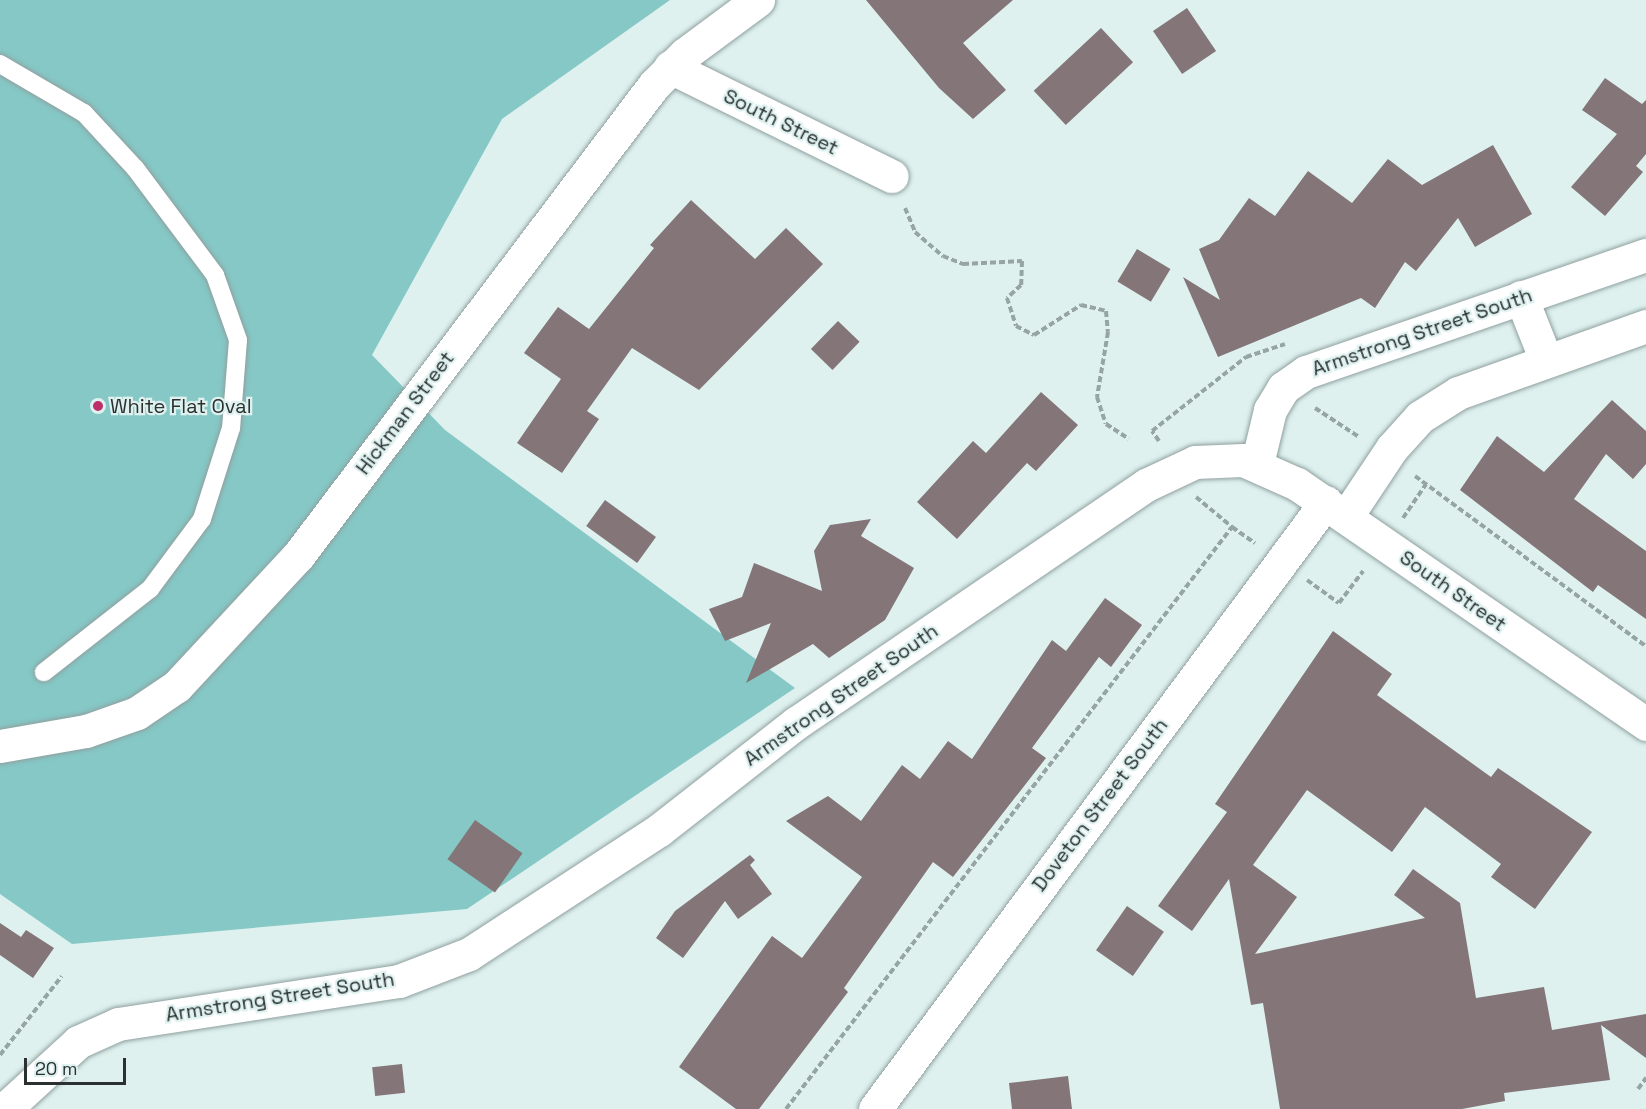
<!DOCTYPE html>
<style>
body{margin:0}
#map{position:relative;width:1646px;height:1109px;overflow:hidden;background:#def1ef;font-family:"Space Grotesk",sans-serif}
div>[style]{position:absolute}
.green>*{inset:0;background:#85c8c6}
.building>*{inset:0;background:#837578;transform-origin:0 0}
.path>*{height:4px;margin-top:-2px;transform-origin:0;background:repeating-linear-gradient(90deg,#96a5a3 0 6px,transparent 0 9px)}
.roads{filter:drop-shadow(0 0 2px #8fa09f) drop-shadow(0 0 2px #8fa09f)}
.service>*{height:18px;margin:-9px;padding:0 9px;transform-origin:9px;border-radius:9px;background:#fff}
.minor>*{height:33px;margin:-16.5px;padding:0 16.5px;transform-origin:16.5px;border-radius:16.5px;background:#fff}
.dots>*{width:16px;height:16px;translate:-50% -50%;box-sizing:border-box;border:3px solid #def1ef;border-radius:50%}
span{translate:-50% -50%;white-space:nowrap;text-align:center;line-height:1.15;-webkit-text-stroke:4.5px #def1ef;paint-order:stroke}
.street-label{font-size:20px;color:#2a3130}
.poi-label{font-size:20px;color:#2a3130}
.left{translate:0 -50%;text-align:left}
.scale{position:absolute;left:24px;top:1058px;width:102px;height:27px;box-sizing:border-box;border:3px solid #2a3130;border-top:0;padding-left:8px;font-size:18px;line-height:21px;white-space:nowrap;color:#2a3130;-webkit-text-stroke:4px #def1ef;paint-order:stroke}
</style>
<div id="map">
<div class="green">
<i style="clip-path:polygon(0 0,670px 0,502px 119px,372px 355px,445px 430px,795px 688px,467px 909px,72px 944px,0 894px)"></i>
</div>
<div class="building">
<i style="clip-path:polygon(866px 0,1013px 0,963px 43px,1006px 90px,973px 119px,939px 88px)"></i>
<i style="left:1187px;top:8px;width:52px;height:41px;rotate:56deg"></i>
<i style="left:1101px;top:28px;width:47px;height:92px;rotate:47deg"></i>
<i style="clip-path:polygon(1605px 78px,1642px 104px,1646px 100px,1646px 154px,1636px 166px,1643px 172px,1605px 216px,1571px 187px,1617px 134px,1582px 110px)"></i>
<i style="clip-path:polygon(1493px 145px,1532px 214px,1475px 247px,1458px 218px,1416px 271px,1405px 262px,1375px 308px,1361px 298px,1218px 357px,1183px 277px,1220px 300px,1199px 249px,1219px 240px,1249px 198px,1275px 216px,1308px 171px,1352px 203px,1388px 159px,1422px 185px)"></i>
<i style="clip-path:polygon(691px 200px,755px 259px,786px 228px,823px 264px,699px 390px,632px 348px,587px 411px,599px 419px,562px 473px,517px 443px,561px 379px,524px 353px,558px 307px,589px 329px,654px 248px,650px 245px)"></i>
<i style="left:1137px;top:249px;width:39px;height:38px;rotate:31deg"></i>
<i style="left:838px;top:321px;width:30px;height:39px;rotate:44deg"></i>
<i style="clip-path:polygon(1041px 392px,1078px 425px,1036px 471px,1027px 463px,957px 539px,917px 502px,973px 441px,986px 453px)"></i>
<i style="clip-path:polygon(1612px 400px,1646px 431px,1646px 464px,1633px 479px,1606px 454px,1574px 499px,1646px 551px,1646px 619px,1598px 585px,1593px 592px,1460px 490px,1497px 436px,1544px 472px)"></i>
<i style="left:605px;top:500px;width:63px;height:32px;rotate:36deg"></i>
<i style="clip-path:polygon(871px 519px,861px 536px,914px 568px,885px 620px,829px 658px,813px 644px,746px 683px,771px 623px,725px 641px,709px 609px,742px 597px,754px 563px,822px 591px,814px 551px,830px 525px)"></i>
<i style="clip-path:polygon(1105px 598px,1142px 625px,1111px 667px,1099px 657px,1032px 748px,1046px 758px,953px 877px,933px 862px,844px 988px,848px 992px,759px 1109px,736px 1109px,679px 1067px,772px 936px,802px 958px,862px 877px,786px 821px,828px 796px,861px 821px,902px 765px,920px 779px,948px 741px,972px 759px,1052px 640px,1066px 651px)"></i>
<i style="clip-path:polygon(1333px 631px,1392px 674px,1377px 695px,1491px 777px,1498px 768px,1592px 832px,1535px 909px,1491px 877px,1501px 864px,1425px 807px,1392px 852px,1307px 790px,1253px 865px,1297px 897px,1255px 954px,1425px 918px,1394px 895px,1413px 869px,1460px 903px,1476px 998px,1544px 987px,1552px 1030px,1646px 1014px,1646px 1058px,1601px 1025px,1610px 1080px,1504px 1093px,1505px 1101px,1462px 1109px,1280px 1109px,1263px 1003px,1251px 1005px,1229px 879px,1192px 931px,1158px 906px,1227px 812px,1215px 804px)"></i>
<i style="left:475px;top:820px;width:58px;height:48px;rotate:35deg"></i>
<i style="clip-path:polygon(750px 855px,755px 860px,750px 865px,772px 894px,738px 919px,725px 901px,683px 958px,656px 938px,675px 911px)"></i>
<i style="left:1127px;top:906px;width:45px;height:54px;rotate:35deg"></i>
<i style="clip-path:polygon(0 923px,21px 937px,26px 930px,54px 948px,33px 978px,0 955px)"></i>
<i style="left:402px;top:1064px;width:29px;height:30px;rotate:84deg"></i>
<i style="clip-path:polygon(1068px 1076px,1072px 1109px,1012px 1109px,1009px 1083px)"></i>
</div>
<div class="path">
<i style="left:905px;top:208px;width:26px;rotate:67deg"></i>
<i style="left:915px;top:232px;width:37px;rotate:41deg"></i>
<i style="left:943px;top:256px;width:22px;rotate:22deg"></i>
<i style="left:963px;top:264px;width:59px;rotate:-2.9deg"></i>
<i style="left:1022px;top:261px;width:24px;rotate:92deg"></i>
<i style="left:1021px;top:285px;width:19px;rotate:137deg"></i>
<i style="left:1007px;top:298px;width:29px;rotate:72deg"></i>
<i style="left:1016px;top:326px;width:20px;rotate:27deg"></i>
<i style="left:1034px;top:335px;width:56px;rotate:-32.6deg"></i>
<i style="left:1081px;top:305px;width:26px;rotate:13deg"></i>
<i style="left:1106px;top:311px;width:21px;rotate:85deg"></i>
<i style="left:1108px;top:332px;width:66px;rotate:99.6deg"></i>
<i style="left:1097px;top:397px;width:28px;rotate:72deg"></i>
<i style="left:1106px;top:424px;width:27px;rotate:33deg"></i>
<i style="left:1315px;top:408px;width:53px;rotate:33.4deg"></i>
<i style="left:1159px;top:441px;width:12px;rotate:-125deg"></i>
<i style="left:1152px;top:431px;width:120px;rotate:-38.2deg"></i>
<i style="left:1246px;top:357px;width:41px;rotate:-18.4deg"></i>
<i style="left:1415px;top:476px;width:287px;rotate:36.4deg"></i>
<i style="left:1196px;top:497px;width:47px;rotate:39.8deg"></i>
<i style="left:1403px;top:518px;width:41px;rotate:-55.9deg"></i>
<i style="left:1307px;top:580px;width:39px;rotate:36deg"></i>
<i style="left:1339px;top:603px;width:40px;rotate:-53deg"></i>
<i style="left:0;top:1055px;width:100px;rotate:-51.9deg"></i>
<i style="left:1638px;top:1089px;width:14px;rotate:-54deg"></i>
<i style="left:786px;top:1109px;width:733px;rotate:-52.54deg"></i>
<i style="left:1232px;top:527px;width:28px;rotate:35deg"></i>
</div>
<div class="roads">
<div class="service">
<i style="left:0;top:64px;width:97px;rotate:30.3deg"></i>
<i style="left:84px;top:113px;width:75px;rotate:47.2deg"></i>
<i style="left:135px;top:168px;width:134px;rotate:53.2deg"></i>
<i style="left:215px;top:275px;width:69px;rotate:70.5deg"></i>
<i style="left:238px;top:340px;width:88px;rotate:94.5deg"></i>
<i style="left:231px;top:428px;width:96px;rotate:107.7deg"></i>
<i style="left:202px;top:519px;width:87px;rotate:126.6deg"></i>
<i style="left:150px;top:589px;width:135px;rotate:141.9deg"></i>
</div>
<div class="minor">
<i style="left:670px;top:67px;width:247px;rotate:26.2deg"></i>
<i style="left:1521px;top:297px;width:68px;rotate:68.4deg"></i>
<i style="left:1257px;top:464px;width:56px;rotate:-76.5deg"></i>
<i style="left:1270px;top:410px;width:26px;rotate:-59deg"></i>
<i style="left:1283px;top:388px;width:28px;rotate:-35deg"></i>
<i style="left:1306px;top:372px;width:360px;rotate:-19deg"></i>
<i style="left:1346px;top:517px;width:83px;rotate:-56.3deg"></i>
<i style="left:1392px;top:448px;width:42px;rotate:-47.9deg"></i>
<i style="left:1420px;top:417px;width:45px;rotate:-32.3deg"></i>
<i style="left:1458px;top:393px;width:200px;rotate:-19.6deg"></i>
<i style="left:0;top:746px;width:87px;rotate:-9.9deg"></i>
<i style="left:86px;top:731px;width:54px;rotate:-19.4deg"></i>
<i style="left:137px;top:713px;width:48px;rotate:-34deg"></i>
<i style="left:177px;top:686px;width:178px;rotate:-47.1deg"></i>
<i style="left:298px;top:556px;width:590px;rotate:-52.92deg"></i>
<i style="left:654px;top:85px;width:44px;rotate:-45deg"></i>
<i style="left:685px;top:54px;width:91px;rotate:-36.5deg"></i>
<i style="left:5px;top:1109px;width:99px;rotate:-42.5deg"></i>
<i style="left:78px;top:1042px;width:44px;rotate:-24.2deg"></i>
<i style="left:118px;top:1024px;width:284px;rotate:-8.7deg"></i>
<i style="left:399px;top:981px;width:75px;rotate:-21.1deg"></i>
<i style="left:469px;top:954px;width:227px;rotate:-33.1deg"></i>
<i style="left:659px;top:830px;width:174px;rotate:-38deg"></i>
<i style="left:796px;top:723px;width:423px;rotate:-34.2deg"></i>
<i style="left:1146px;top:485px;width:54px;rotate:-25.1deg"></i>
<i style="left:1195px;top:462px;width:48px;rotate:-2.4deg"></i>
<i style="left:1243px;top:460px;width:59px;rotate:24deg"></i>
<i style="left:1297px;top:484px;width:424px;rotate:34.5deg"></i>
<i style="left:875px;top:1109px;width:756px;rotate:-53.39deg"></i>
</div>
</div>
<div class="dots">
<i style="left:98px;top:406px;background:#bb306a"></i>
</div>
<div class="street-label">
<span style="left:781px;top:122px;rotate:26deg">South Street</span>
<span style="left:1422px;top:332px;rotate:-19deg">Armstrong Street South</span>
<span style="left:405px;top:413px;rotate:-53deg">Hickman Street</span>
<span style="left:1453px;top:591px;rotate:35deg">South Street</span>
<span style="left:841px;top:695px;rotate:-35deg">Armstrong Street South</span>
<span style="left:1100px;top:805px;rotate:-53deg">Doveton Street South</span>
<span style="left:280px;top:997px;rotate:-9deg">Armstrong Street South</span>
</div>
<div class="poi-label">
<span class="left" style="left:110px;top:406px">White Flat Oval</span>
</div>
<div class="scale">20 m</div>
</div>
